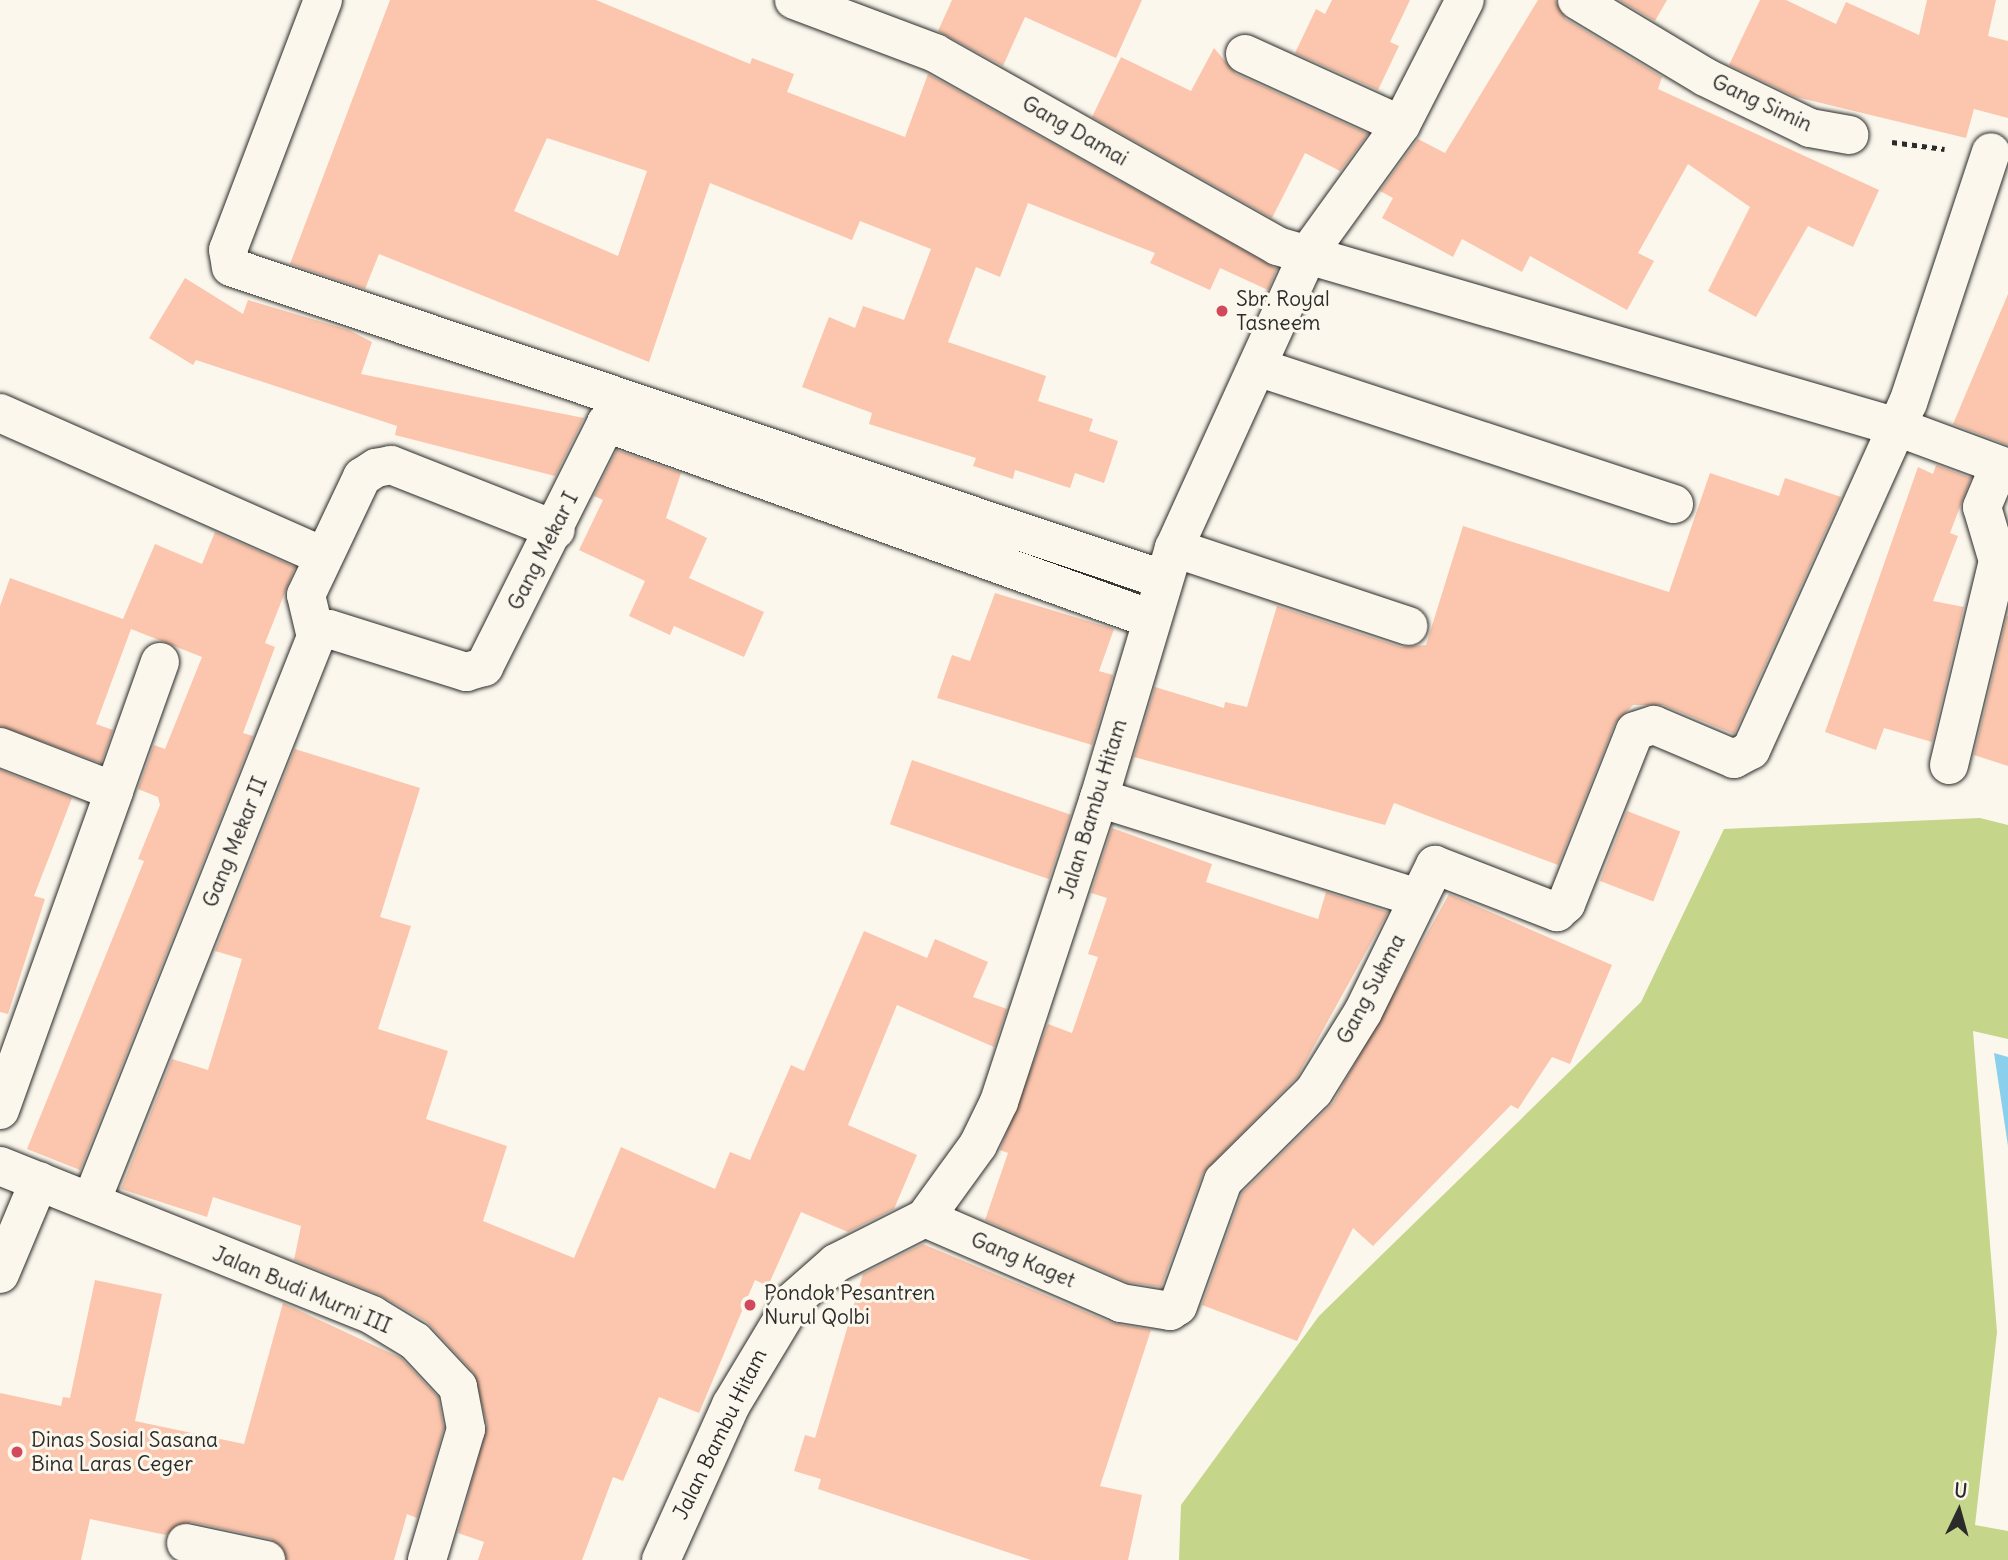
<!DOCTYPE html>
<style>
body{margin:0}
#map{position:relative;width:2008px;height:1560px;overflow:hidden;background:#fbf7ec;font-family:Delius,sans-serif}
div>[style]{position:absolute}
.green>*{inset:0;background:#c5d589}
.water>*{inset:0;background:#8acfec}
.building>*{inset:0;background:#fbc6ad;transform-origin:0 0}
.path>*{height:4.5px;margin-top:-2.25px;transform-origin:0;background:repeating-linear-gradient(90deg,#2b2b2b 0 5px,transparent 0 10px)}
.roads{filter:drop-shadow(0 0 2px #2b2b2b) drop-shadow(0 0 2px #2b2b2b)}
.minor>*{height:38px;margin:-19px;padding:0 19px;transform-origin:19px;border-radius:19px;background:#fbf7ec}
.dots>*{width:19px;height:19px;translate:-50% -50%;box-sizing:border-box;border:4px solid #fbf7ec;border-radius:50%}
span{translate:-50% -50%;white-space:nowrap;text-align:center;line-height:1.15;-webkit-text-stroke:6px #fbf7ec;paint-order:stroke}
.street-label{font-size:21px;color:#2b2b2b}
.poi-label{font-size:21px;color:#2b2b2b}
.left{translate:0 -50%;text-align:left}
.north{position:absolute;left:1924px;top:1476px;width:70px;height:70px;-webkit-text-stroke:5px #fbf7ec;paint-order:stroke;rotate:5deg;font-size:19px;font-weight:700;line-height:28px;text-align:center;color:#2b2b2b}
.north::after{content:'';display:block;margin:auto;width:24px;height:32px;background:#2b2b2b;clip-path:polygon(50% 0,100% 100%,50% 72%,0 100%)}
</style>
<div id="map">
<div class="green">
<i style="clip-path:polygon(1980px 818px,2008px 825px,2008px 1039px,1973px 1031px,1997px 1332px,1975px 1525px,2008px 1531px,2008px 1560px,1179px 1560px,1181px 1505px,1319px 1316px,1641px 1002px,1724px 829px)"></i>
</div>
<div class="water">
<i style="clip-path:polygon(1994px 1053px,2008px 1057px,2008px 1146px)"></i>
</div>
<div class="building">
<i style="clip-path:polygon(evenodd,390px 0,596px 0,750px 64px,752px 58px,794px 74px,787px 92px,905px 137px,928px 74px,1277px 269px,1268px 290px,1220px 268px,1210px 290px,1150px 263px,1155px 253px,1028px 203px,1000px 277px,976px 267px,948px 342px,1046px 376px,1038px 401px,1093px 419px,1089px 431px,1118px 441px,1104px 483px,1075px 473px,1070px 488px,1015px 470px,1013px 479px,973px 466px,976px 458px,869px 424px,872px 413px,802px 387px,829px 317px,855px 328px,863px 306px,904px 320px,931px 249px,860px 221px,852px 240px,710px 183px,649px 362px,379px 254px,365px 289px,290px 264px,390px 0,547px 138px,647px 171px,618px 256px,514px 211px,547px 138px)"></i>
<i style="clip-path:polygon(952px 0,1142px 0,1116px 58px,1025px 17px,1003px 66px,938px 31px)"></i>
<i style="clip-path:polygon(1332px 0,1410px 0,1390px 42px,1399px 46px,1378px 90px,1295px 53px,1316px 9px,1325px 14px)"></i>
<i style="clip-path:polygon(1538px 0,1555px 0,1566px 19px,1662px 77px,1658px 89px,1879px 190px,1853px 247px,1808px 226px,1756px 317px,1708px 291px,1750px 207px,1688px 164px,1638px 253px,1654px 261px,1627px 310px,1530px 256px,1522px 272px,1462px 239px,1453px 257px,1382px 218px,1393px 198px,1380px 191px,1418px 139px,1445px 153px)"></i>
<i style="clip-path:polygon(1619px 0,1667px 0,1655px 21px)"></i>
<i style="clip-path:polygon(1760px 0,1786px 0,1836px 24px,1846px 2px,1919px 35px,1927px 0,1996px 0,1988px 36px,2008px 41px,2008px 118px,1974px 109px,1966px 138px,1796px 97px,1729px 65px)"></i>
<i style="clip-path:polygon(1214px 48px,1236px 74px,1368px 134px,1340px 171px,1305px 153px,1272px 218px,1092px 117px,1121px 57px,1191px 91px)"></i>
<i style="clip-path:polygon(185px 278px,243px 314px,248px 300px,349px 330px,372px 342px,361px 374px,584px 418px,555px 476px,395px 435px,397px 426px,196px 360px,193px 365px,149px 338px)"></i>
<i style="clip-path:polygon(2008px 294px,2008px 445px,1953px 424px)"></i>
<i style="clip-path:polygon(617px 450px,681px 473px,666px 518px,707px 538px,689px 578px,764px 612px,744px 657px,674px 626px,670px 635px,629px 616px,645px 581px,579px 550px,603px 500px,594px 496px)"></i>
<i style="clip-path:polygon(1936px 465px,1971px 478px,1950px 533px,1958px 536px,1933px 601px,1964px 607px,1932px 742px,1884px 728px,1876px 750px,1825px 732px,1918px 467px,1933px 474px)"></i>
<i style="clip-path:polygon(1710px 473px,1779px 496px,1785px 478px,1841px 497px,1734px 734px,1663px 705px,1633px 705px,1615px 723px,1558px 865px,1394px 803px,1385px 825px,1134px 757px,1155px 687px,1224px 708px,1225px 702px,1247px 707px,1277px 606px,1401px 647px,1426px 645px,1463px 526px,1669px 592px)"></i>
<i style="clip-path:polygon(215px 532px,295px 567px,265px 643px,275px 647px,243px 733px,253px 736px,80px 1170px,27px 1149px,144px 861px,138px 859px,160px 805px,158px 797px,138px 789px,154px 745px,165px 749px,202px 657px,131px 629px,96px 724px,113px 730px,101px 763px,0 726px,0 606px,10px 578px,123px 619px,155px 544px,202px 564px)"></i>
<i style="clip-path:polygon(995px 593px,1114px 629px,1099px 671px,1113px 675px,1092px 745px,937px 698px,952px 655px,970px 661px)"></i>
<i style="clip-path:polygon(2007px 616px,2008px 616px,2008px 766px,1974px 755px)"></i>
<i style="clip-path:polygon(295px 749px,420px 788px,380px 917px,411px 926px,378px 1029px,448px 1051px,426px 1119px,507px 1146px,483px 1221px,574px 1258px,621px 1147px,715px 1189px,730px 1152px,750px 1160px,791px 1065px,804px 1071px,864px 931px,927px 958px,935px 939px,988px 962px,973px 997px,1007px 1009px,994px 1047px,897px 1005px,848px 1125px,917px 1155px,894px 1209px,848px 1232px,801px 1212px,768px 1286px,755px 1280px,699px 1413px,659px 1397px,623px 1481px,613px 1477px,582px 1560px,478px 1560px,484px 1542px,458px 1533px,487px 1425px,474px 1373px,427px 1322px,380px 1295px,294px 1260px,301px 1226px,213px 1197px,207px 1217px,121px 1189px,172px 1059px,208px 1070px,242px 959px,215px 951px)"></i>
<i style="left:912px;top:760px;width:168px;height:68px;rotate:19deg"></i>
<i style="clip-path:polygon(0 770px,72px 798px,34px 896px,45px 899px,8px 1014px,0 1012px)"></i>
<i style="left:1627px;top:811px;width:57px;height:75px;rotate:21deg"></i>
<i style="clip-path:polygon(1112px 828px,1212px 864px,1206px 882px,1318px 919px,1326px 892px,1388px 912px,1297px 1077px,1203px 1173px,1161px 1287px,1127px 1282px,985px 1220px,1008px 1153px,1000px 1150px,1048px 1024px,1072px 1033px,1098px 957px,1088px 954px,1107px 898px,1091px 893px)"></i>
<i style="clip-path:polygon(1449px 894px,1612px 965px,1570px 1064px,1552px 1057px,1518px 1109px,1511px 1105px,1373px 1246px,1353px 1228px,1297px 1341px,1202px 1305px,1242px 1193px,1333px 1103px)"></i>
<i style="clip-path:polygon(923px 1244px,1112px 1323px,1151px 1330px,1100px 1486px,1142px 1495px,1128px 1560px,1031px 1560px,818px 1489px,821px 1479px,794px 1471px,805px 1435px,815px 1438px,863px 1274px)"></i>
<i style="clip-path:polygon(95px 1280px,162px 1294px,135px 1421px,244px 1444px,283px 1303px,401px 1358px,438px 1397px,444px 1428px,417px 1518px,407px 1514px,394px 1560px,287px 1560px,271px 1539px,191px 1522px,166px 1535px,90px 1519px,81px 1560px,0 1560px,0 1393px,61px 1406px,63px 1397px,70px 1398px)"></i>
</div>
<div class="path">
<i style="left:1892px;top:142px;width:53px;rotate:7.5deg"></i>
</div>
<div class="roads">
<div class="minor">
<i style="left:323px;top:0;width:267px;rotate:110.8deg"></i>
<i style="left:228px;top:250px;width:17px;rotate:80deg"></i>
<i style="left:231px;top:267px;width:982px;rotate:18.53deg"></i>
<i style="left:794px;top:0;width:151px;rotate:20.6deg"></i>
<i style="left:935px;top:53px;width:393px;rotate:29.4deg"></i>
<i style="left:1277px;top:246px;width:646px;rotate:16.27deg"></i>
<i style="left:1897px;top:427px;width:118px;rotate:20.3deg"></i>
<i style="left:1577px;top:0;width:149px;rotate:31deg"></i>
<i style="left:1705px;top:77px;width:117px;rotate:25.9deg"></i>
<i style="left:1810px;top:128px;width:40px;rotate:10deg"></i>
<i style="left:1245px;top:54px;width:171px;rotate:24.5deg"></i>
<i style="left:1257px;top:367px;width:439px;rotate:18.2deg"></i>
<i style="left:0;top:413px;width:353px;rotate:23.9deg"></i>
<i style="left:1174px;top:548px;width:247px;rotate:18.4deg"></i>
<i style="left:316px;top:637px;width:43px;rotate:-103.4deg"></i>
<i style="left:306px;top:595px;width:131px;rotate:-64.6deg"></i>
<i style="left:362px;top:477px;width:17px;rotate:-33deg"></i>
<i style="left:376px;top:468px;width:15px;rotate:-11deg"></i>
<i style="left:391px;top:465px;width:177px;rotate:21.5deg"></i>
<i style="left:0;top:747px;width:122px;rotate:21.1deg"></i>
<i style="left:114px;top:791px;width:137px;rotate:-70.4deg"></i>
<i style="left:1949px;top:765px;width:210px;rotate:-76.5deg"></i>
<i style="left:1998px;top:561px;width:56px;rotate:-106.5deg"></i>
<i style="left:1982px;top:507px;width:41px;rotate:-67.2deg"></i>
<i style="left:1099px;top:798px;width:334px;rotate:17.4deg"></i>
<i style="left:0;top:1110px;width:339px;rotate:-70.3deg"></i>
<i style="left:0;top:1166px;width:401px;rotate:21.8deg"></i>
<i style="left:372px;top:1315px;width:50px;rotate:31.2deg"></i>
<i style="left:415px;top:1341px;width:63px;rotate:46.9deg"></i>
<i style="left:458px;top:1387px;width:43px;rotate:79.2deg"></i>
<i style="left:466px;top:1429px;width:137px;rotate:106.6deg"></i>
<i style="left:91px;top:1202px;width:608px;rotate:-68.29deg"></i>
<i style="left:316px;top:637px;width:15px;rotate:-32deg"></i>
<i style="left:329px;top:629px;width:144px;rotate:17.4deg"></i>
<i style="left:466px;top:672px;width:19px;rotate:-16deg"></i>
<i style="left:484px;top:667px;width:273px;rotate:-63.4deg"></i>
<i style="left:606px;top:423px;width:579px;rotate:19.78deg"></i>
<i style="left:925px;top:1218px;width:214px;rotate:23.4deg"></i>
<i style="left:1121px;top:1303px;width:50px;rotate:9.3deg"></i>
<i style="left:1170px;top:1311px;width:9px;rotate:-32deg"></i>
<i style="left:1178px;top:1306px;width:133px;rotate:-70.2deg"></i>
<i style="left:1223px;top:1181px;width:128px;rotate:-44.7deg"></i>
<i style="left:1314px;top:1091px;width:93px;rotate:-58.2deg"></i>
<i style="left:1363px;top:1012px;width:164px;rotate:-63.9deg"></i>
<i style="left:1435px;top:865px;width:131px;rotate:21.1deg"></i>
<i style="left:1557px;top:912px;width:12px;rotate:-42deg"></i>
<i style="left:1566px;top:904px;width:186px;rotate:-68.3deg"></i>
<i style="left:1635px;top:731px;width:20px;rotate:-18deg"></i>
<i style="left:1654px;top:725px;width:87px;rotate:23deg"></i>
<i style="left:1734px;top:759px;width:19px;rotate:-28deg"></i>
<i style="left:1751px;top:750px;width:381px;rotate:-65.7deg"></i>
<i style="left:1908px;top:403px;width:264px;rotate:-71.7deg"></i>
<i style="left:0;top:1274px;width:101px;rotate:-67.2deg"></i>
<i style="left:186px;top:1543px;width:82px;rotate:12deg"></i>
<i style="left:661px;top:1560px;width:170px;rotate:-65.7deg"></i>
<i style="left:731px;top:1405px;width:122px;rotate:-59deg"></i>
<i style="left:794px;top:1300px;width:56px;rotate:-41.4deg"></i>
<i style="left:836px;top:1263px;width:100px;rotate:-26.8deg"></i>
<i style="left:925px;top:1218px;width:90px;rotate:-54deg"></i>
<i style="left:978px;top:1145px;width:48px;rotate:-64deg"></i>
<i style="left:999px;top:1102px;width:320px;rotate:-71.8deg"></i>
<i style="left:1099px;top:798px;width:261px;rotate:-73.3deg"></i>
<i style="left:1174px;top:548px;width:325px;rotate:-65.5deg"></i>
<i style="left:1309px;top:252px;width:157px;rotate:-54.1deg"></i>
<i style="left:1401px;top:125px;width:140px;rotate:-62.9deg"></i>
</div>
</div>
<div class="dots">
<i style="left:1222px;top:311px;background:#d1495b"></i>
<i style="left:750px;top:1305px;background:#d1495b"></i>
<i style="left:17px;top:1452px;background:#d1495b"></i>
</div>
<div class="street-label">
<span style="left:1762px;top:103px;rotate:25deg">Gang Simin</span>
<span style="left:1075px;top:131px;rotate:30deg">Gang Damai</span>
<span style="left:543px;top:551px;rotate:-63deg">Gang Mekar I</span>
<span style="left:1093px;top:809px;rotate:-73deg">Jalan Bambu Hitam</span>
<span style="left:235px;top:842px;rotate:-68deg">Gang Mekar II</span>
<span style="left:1371px;top:989px;rotate:-62deg">Gang Sukma</span>
<span style="left:1023px;top:1260px;rotate:23deg">Gang Kaget</span>
<span style="left:302px;top:1290px;rotate:23deg">Jalan Budi Murni III</span>
<span style="left:720px;top:1434px;rotate:-64deg">Jalan Bambu Hitam</span>
</div>
<div class="poi-label">
<span class="left" style="left:1236px;top:311px">Sbr. Royal<br>Tasneem</span>
<span class="left" style="left:764px;top:1305px">Pondok Pesantren<br>Nurul Qolbi</span>
<span class="left" style="left:31px;top:1452px">Dinas Sosial Sasana<br>Bina Laras Ceger</span>
</div>
<div class="north">U</div>
</div>
